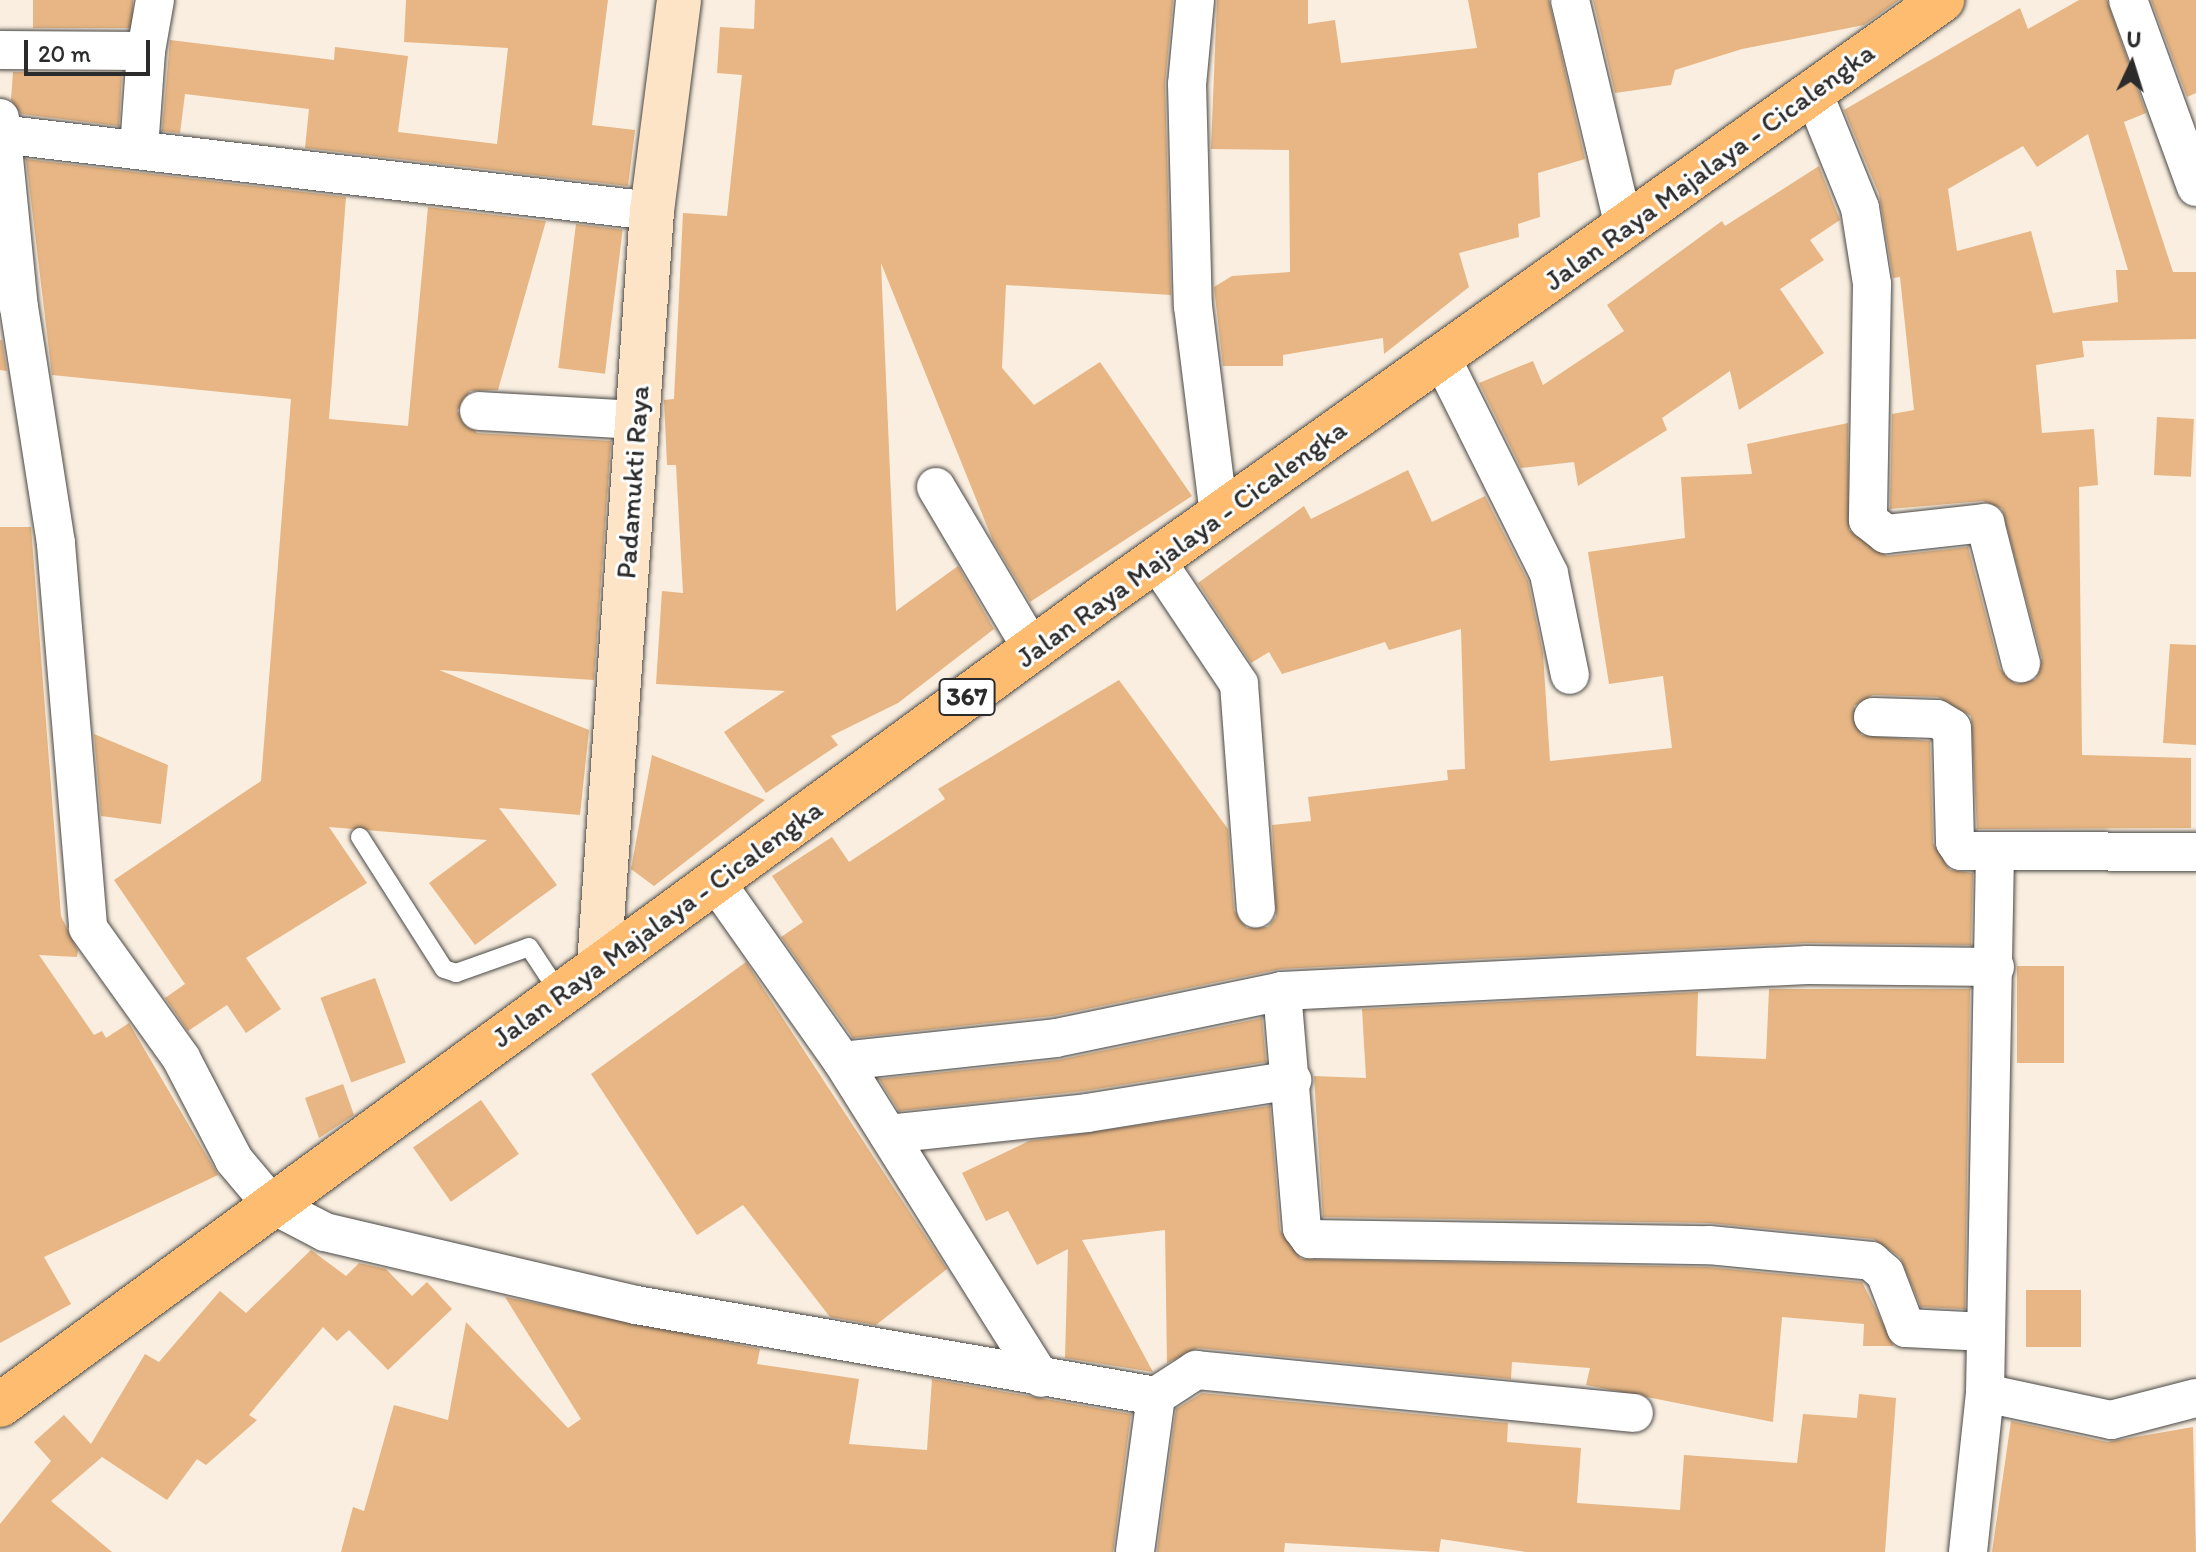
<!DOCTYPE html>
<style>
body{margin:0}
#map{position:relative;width:2196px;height:1552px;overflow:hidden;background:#f9eedf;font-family:Itim,sans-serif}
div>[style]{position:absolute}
.building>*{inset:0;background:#e7b684;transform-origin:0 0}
.roads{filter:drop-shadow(0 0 2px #4a4846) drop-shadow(0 0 2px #4a4846)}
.lane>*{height:18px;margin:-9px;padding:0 9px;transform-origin:9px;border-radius:9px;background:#fff}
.street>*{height:38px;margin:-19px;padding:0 19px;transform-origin:19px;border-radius:19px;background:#fff}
.secondary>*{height:44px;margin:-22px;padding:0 22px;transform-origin:22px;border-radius:22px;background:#fee4c6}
.primary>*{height:44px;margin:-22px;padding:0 22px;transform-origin:22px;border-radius:22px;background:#fdbc70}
span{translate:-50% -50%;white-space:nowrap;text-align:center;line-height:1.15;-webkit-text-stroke:6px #fff;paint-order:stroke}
.shield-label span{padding:2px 6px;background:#fff;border:2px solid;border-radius:6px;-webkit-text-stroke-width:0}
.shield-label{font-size:26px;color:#2b2b2b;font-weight:700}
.street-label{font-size:28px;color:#2b2b2b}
.north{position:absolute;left:2092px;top:24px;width:80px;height:80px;-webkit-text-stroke:6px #fff;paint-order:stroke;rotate:4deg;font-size:22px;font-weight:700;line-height:32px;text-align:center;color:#2b2b2b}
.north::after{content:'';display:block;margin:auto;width:28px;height:36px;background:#2b2b2b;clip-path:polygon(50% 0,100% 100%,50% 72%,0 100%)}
.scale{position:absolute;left:24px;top:40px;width:126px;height:36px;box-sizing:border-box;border:4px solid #2b2b2b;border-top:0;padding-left:10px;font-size:24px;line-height:28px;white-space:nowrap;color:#2b2b2b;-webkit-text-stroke:6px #fff;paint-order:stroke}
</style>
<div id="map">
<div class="building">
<i style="left:33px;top:0;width:100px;height:28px"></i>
<i style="clip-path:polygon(406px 0,608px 0,592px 125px,635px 130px,628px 186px,305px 148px,309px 109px,185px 94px,180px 133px,162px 131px,170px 40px,334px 60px,335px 47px,408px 56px,398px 132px,497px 144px,508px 48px,404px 42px)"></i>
<i style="clip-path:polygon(755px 0,1173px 0,1165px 84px,1171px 295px,1006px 285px,1002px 368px,1034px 405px,1100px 362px,1192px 496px,1030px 602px,993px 541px,881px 263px,896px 611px,958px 566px,994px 629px,898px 703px,831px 736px,838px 745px,766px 793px,724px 732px,785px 691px,656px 684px,662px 591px,683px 593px,676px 465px,667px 465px,664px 400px,674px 399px,683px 213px,727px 216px,742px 75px,717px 73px,720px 27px,754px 29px)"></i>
<i style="clip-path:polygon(1217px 0,1308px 0,1308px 24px,1335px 20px,1341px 63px,1477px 48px,1468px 0,1549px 0,1585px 159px,1538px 173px,1540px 217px,1518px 224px,1519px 237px,1459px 253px,1469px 287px,1384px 354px,1383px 338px,1283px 355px,1283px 366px,1223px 366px,1214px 287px,1232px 276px,1290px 272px,1289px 150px,1211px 149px)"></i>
<i style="clip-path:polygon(1593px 0,1899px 0,1864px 25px,1742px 49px,1675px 70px,1671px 85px,1615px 93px)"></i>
<i style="clip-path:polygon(evenodd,2079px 0,2107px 0,2146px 113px,2124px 122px,2173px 272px,2196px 272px,2196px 339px,2082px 341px,2084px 357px,2036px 365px,2042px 433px,2094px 429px,2098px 485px,2079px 487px,2082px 755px,2191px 758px,2191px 828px,1977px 829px,1971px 716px,1938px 697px,1873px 695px,1854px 706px,1861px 735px,1930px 741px,1933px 843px,1950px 870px,1973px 873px,1971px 945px,1806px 943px,1281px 969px,1053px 1016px,853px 1038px,781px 937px,803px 922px,772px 876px,832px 837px,849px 862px,945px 799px,938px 789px,1119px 680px,1228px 829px,1234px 910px,1247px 928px,1268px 927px,1276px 917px,1272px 825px,1311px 821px,1308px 797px,1448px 780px,1447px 770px,1465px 769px,1461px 629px,1389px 650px,1385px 642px,1282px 674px,1269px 652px,1251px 663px,1198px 583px,1304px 506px,1311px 519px,1408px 470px,1432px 522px,1485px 496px,1528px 581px,1543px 653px,1550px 761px,1672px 748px,1663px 676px,1609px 684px,1588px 552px,1685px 538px,1681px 477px,1752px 474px,1747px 444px,1848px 423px,1849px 530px,1887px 556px,1968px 547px,2000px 669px,2016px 684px,2036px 679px,2042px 658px,2002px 509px,1983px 501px,1890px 509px,1892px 414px,1914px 410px,1900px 277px,1893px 278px,1879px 194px,1844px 110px,2020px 8px,2028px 29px,2079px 0,2088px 134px,2128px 270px,2116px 270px,2118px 302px,2053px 313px,2031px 231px,1957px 251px,1948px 189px,2023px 146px,2037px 167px,2088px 134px)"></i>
<i style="clip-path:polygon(2151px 0,2196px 0,2196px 93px,2187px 97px)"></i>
<i style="clip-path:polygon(13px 72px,122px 73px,119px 126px,21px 114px,11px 100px)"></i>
<i style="clip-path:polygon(26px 159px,346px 197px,329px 419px,408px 426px,428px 207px,546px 221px,498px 390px,470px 391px,457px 411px,477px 433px,611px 441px,594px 680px,439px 670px,589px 730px,580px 815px,499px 808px,557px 885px,475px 945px,429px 883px,487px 840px,329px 827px,367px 883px,246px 958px,281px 1009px,246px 1033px,227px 1005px,188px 1031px,165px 998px,185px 984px,114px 880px,261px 781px,291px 399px,52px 375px)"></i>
<i style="clip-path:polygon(1819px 166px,1840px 220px,1810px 240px,1824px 260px,1780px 289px,1824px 353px,1739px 410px,1730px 371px,1662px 418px,1667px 430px,1578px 486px,1574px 462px,1521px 468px,1479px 383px,1533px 361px,1543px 385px,1624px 331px,1607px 305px,1722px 221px,1725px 226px)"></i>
<i style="left:576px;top:224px;width:47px;height:145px;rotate:7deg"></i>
<i style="clip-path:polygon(0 340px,2px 340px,7px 371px,0 370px)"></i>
<i style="left:2157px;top:417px;width:37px;height:58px;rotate:3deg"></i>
<i style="clip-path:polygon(0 527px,31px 527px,61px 916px,78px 951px,77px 957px,39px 955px,94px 1035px,102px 1031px,106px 1038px,129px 1023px,218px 1175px,44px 1257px,71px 1304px,0 1343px)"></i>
<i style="clip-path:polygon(2170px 644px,2196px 645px,2196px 745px,2163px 743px)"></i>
<i style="clip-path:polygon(94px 734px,168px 765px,161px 824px,101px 816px)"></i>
<i style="clip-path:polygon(652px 755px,765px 800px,654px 886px,631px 869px)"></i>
<i style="clip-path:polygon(746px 962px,947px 1269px,876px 1325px,830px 1317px,743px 1205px,697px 1235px,591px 1074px)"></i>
<i style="left:2017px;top:966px;width:47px;height:97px"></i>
<i style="left:375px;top:978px;width:90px;height:58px;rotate:70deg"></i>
<i style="clip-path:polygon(1769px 989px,1970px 989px,1965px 1309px,1921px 1307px,1900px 1257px,1873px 1239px,1709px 1223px,1323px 1217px,1314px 1076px,1366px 1078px,1362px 1009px,1698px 992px,1696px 1056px,1766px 1059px)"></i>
<i style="clip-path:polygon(1262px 1018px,1266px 1062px,1084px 1091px,899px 1111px,879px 1079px,1058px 1060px)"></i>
<i style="clip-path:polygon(343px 1084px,354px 1115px,319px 1138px,305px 1098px)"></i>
<i style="left:481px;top:1100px;width:66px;height:83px;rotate:55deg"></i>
<i style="clip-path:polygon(1270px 1106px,1280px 1230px,1301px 1259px,1708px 1267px,1862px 1282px,1894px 1346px,1863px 1346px,1864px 1324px,1782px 1317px,1773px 1422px,1586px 1385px,1590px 1368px,1512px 1362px,1511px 1379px,1198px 1348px,1167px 1363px,1165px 1230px,1082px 1240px,1153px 1372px,1065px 1358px,1068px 1249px,1037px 1265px,1008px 1211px,986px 1221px,962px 1173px,1029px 1141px)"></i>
<i style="clip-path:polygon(311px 1250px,346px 1276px,359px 1263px,386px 1269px,412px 1296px,427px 1282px,452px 1309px,388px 1370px,349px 1330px,337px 1341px,323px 1327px,249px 1415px,257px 1420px,206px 1465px,197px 1459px,167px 1500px,102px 1457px,51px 1501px,112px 1552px,0 1552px,0 1524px,51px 1461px,34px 1442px,64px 1415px,91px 1444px,145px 1354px,159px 1362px,220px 1291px,246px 1313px)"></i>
<i style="left:2026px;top:1290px;width:55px;height:57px"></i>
<i style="clip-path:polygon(505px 1297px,760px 1349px,757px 1364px,859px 1379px,849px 1444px,927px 1450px,932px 1379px,1131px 1414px,1113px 1552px,341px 1552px,353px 1507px,364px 1511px,394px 1405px,448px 1420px,466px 1322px,568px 1428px,581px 1419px)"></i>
<i style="clip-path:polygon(1202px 1393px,1508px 1423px,1507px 1442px,1581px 1448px,1577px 1503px,1680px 1510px,1684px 1455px,1797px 1463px,1803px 1414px,1857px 1418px,1859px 1394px,1896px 1398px,1885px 1552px,1526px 1552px,1441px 1539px,1439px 1552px,1285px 1543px,1284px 1552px,1157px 1552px,1176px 1409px)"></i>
<i style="clip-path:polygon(2011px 1421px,2107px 1442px,2193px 1427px,2196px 1552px,1992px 1552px)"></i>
</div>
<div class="roads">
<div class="lane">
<i style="left:360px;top:837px;width:156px;rotate:57.5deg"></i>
<i style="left:444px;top:969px;width:13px;rotate:18deg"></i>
<i style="left:456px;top:973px;width:77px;rotate:-19.6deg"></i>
<i style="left:529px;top:947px;width:56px;rotate:56.6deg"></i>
</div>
<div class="street">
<i style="left:1195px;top:0;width:84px;rotate:95.4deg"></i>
<i style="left:1187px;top:84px;width:222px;rotate:88.5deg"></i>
<i style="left:1193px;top:306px;width:212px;rotate:82.9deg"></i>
<i style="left:1570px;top:0;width:233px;rotate:76.6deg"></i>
<i style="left:2128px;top:0;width:199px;rotate:70deg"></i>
<i style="left:0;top:50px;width:146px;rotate:0.4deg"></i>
<i style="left:146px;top:51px;width:52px;rotate:-80deg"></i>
<i style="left:1813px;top:92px;width:125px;rotate:67.9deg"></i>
<i style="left:1860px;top:208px;width:77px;rotate:81deg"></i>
<i style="left:1872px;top:284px;width:236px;rotate:91deg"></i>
<i style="left:1868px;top:520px;width:23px;rotate:38deg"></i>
<i style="left:1886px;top:534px;width:100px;rotate:-6.3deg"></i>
<i style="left:1985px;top:523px;width:145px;rotate:75.6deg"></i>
<i style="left:0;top:118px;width:190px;rotate:84.3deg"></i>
<i style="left:19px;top:307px;width:240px;rotate:81.1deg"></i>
<i style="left:56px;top:544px;width:385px;rotate:85.2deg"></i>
<i style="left:88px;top:928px;width:160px;rotate:54.4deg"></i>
<i style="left:181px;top:1058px;width:115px;rotate:62.5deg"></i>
<i style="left:234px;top:1160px;width:57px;rotate:49.9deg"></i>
<i style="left:271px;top:1204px;width:61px;rotate:27.4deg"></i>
<i style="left:325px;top:1232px;width:319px;rotate:13.2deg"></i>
<i style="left:636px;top:1305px;width:528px;rotate:9.93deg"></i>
<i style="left:1156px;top:1396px;width:157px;rotate:97.7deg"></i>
<i style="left:0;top:134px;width:657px;rotate:6.74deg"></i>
<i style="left:139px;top:149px;width:98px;rotate:-85.9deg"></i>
<i style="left:1441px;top:357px;width:242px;rotate:63.5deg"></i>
<i style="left:1549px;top:574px;width:103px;rotate:78.3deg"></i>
<i style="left:479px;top:411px;width:156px;rotate:3.3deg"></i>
<i style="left:936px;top:487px;width:188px;rotate:59.3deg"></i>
<i style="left:1156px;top:560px;width:149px;rotate:56.2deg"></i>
<i style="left:1239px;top:684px;width:225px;rotate:85.7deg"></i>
<i style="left:1873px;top:717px;width:64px;rotate:1.8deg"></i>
<i style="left:1937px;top:719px;width:17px;rotate:31deg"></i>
<i style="left:1952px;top:728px;width:114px;rotate:88.5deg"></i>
<i style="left:1955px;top:842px;width:11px;rotate:56deg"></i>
<i style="left:1961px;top:851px;width:235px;rotate:0.2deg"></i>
<i style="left:715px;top:881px;width:220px;rotate:54.8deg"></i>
<i style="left:842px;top:1061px;width:374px;rotate:57.9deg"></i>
<i style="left:1282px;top:991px;width:238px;rotate:85.2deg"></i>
<i style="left:1302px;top:1228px;width:14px;rotate:54deg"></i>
<i style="left:1310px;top:1239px;width:399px;rotate:0.9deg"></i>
<i style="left:1709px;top:1245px;width:163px;rotate:5.6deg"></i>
<i style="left:1871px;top:1261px;width:18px;rotate:41deg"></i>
<i style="left:1885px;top:1273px;width:59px;rotate:69.1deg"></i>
<i style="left:1906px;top:1328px;width:80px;rotate:2.9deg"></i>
<i style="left:842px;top:1061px;width:215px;rotate:-6.1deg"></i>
<i style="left:1056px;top:1038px;width:231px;rotate:-11.7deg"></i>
<i style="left:1282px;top:991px;width:526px;rotate:-2.84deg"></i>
<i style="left:1807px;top:965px;width:188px;rotate:0.6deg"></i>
<i style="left:888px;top:1134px;width:200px;rotate:-6deg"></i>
<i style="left:1087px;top:1113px;width:208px;rotate:-9.1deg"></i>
<i style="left:1985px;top:1393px;width:129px;rotate:12.1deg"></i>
<i style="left:2111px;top:1420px;width:88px;rotate:-14.5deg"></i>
<i style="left:1156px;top:1396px;width:48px;rotate:-33deg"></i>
<i style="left:1196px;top:1370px;width:440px;rotate:5.6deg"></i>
<i style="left:1968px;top:1552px;width:160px;rotate:-83.9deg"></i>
<i style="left:1985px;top:1393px;width:542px;rotate:-88.94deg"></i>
</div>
<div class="secondary">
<i style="left:599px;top:965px;width:756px;rotate:-85.98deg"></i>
<i style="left:652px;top:211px;width:213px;rotate:-82.7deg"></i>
</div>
<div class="primary">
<i style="left:0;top:1405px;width:1369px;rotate:-36.21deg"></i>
<i style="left:1105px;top:596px;width:1028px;rotate:-35.45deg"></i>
</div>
</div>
<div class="shield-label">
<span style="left:967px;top:697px">367</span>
</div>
<div class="street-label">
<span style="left:1709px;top:166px;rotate:-36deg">Jalan Raya Majalaya - Cicalengka</span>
<span style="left:632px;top:482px;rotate:-86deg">Padamukti Raya</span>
<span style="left:1181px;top:543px;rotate:-36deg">Jalan Raya Majalaya - Cicalengka</span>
<span style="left:657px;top:923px;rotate:-36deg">Jalan Raya Majalaya - Cicalengka</span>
</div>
<div class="north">U</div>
<div class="scale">20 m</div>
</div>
